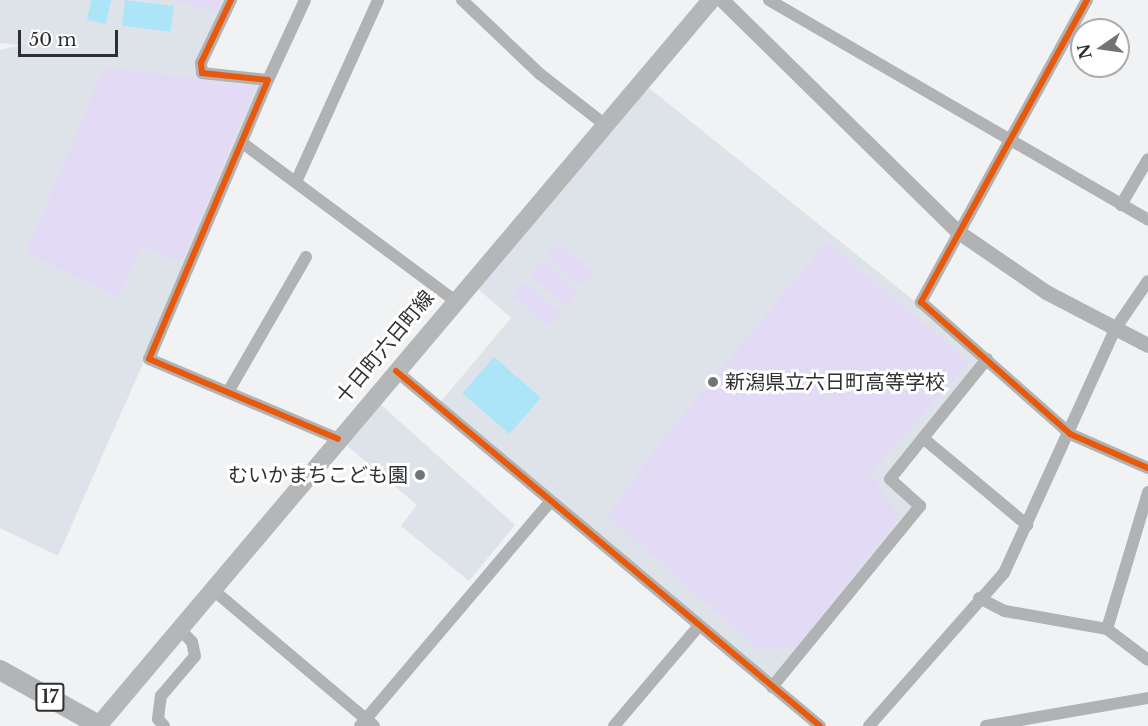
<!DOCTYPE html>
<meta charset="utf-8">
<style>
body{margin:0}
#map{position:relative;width:1148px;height:726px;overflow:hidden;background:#f0f2f4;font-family:"Libre Baskerville","Noto Sans JP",serif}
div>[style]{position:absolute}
.built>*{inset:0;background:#dee3e9}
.green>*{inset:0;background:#e3dbf5;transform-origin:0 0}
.water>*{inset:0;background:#abe5f7;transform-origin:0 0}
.minor>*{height:12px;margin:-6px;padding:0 6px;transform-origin:6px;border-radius:6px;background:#b1b2b3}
.tertiary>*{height:15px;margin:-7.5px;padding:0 7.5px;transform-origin:7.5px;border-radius:7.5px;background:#b1b2b3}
.primary>*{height:18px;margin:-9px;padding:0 9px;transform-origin:9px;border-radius:9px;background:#b4b6b8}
.trunk>*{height:20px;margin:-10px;padding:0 10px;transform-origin:10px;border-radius:10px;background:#b2b4b5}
.cycleway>*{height:6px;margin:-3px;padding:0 3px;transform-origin:3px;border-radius:3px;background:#e8590c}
.dots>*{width:16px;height:16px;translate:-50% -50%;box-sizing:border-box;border:3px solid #fff;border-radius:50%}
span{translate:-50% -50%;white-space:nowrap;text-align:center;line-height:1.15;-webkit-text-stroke:6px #fff;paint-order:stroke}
.shield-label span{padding:2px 4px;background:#fff;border:2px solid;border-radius:4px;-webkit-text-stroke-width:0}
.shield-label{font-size:18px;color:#2e2f31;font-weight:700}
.street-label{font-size:20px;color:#2e2f31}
.poi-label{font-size:20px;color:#2e2f31}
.left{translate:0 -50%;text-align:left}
.right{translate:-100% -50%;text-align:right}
.north{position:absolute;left:1070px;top:18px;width:60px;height:60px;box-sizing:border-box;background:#fff;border:2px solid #abacad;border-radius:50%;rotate:257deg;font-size:16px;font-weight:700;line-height:24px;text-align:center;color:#2e2f31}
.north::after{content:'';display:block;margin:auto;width:21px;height:27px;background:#727375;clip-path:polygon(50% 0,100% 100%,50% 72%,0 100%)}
.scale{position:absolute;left:18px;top:30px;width:100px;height:27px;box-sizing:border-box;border:3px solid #2e2f31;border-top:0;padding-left:8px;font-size:18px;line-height:21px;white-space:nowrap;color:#2e2f31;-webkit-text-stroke:4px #fff;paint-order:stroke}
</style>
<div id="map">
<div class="built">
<i style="clip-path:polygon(0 0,231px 0,201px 73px,268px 80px,58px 556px,0 528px,0 50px,22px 45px,0 43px)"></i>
<i style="clip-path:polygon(640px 81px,987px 359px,890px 478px,920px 506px,772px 687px,438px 405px,511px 318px,469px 281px)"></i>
<i style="clip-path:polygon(379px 403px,515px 525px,469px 581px,401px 526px,417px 505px,345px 444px)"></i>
</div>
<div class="green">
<i style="clip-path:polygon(170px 0,222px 0,217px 12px)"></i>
<i style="clip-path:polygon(104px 67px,256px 86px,181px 262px,142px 247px,118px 298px,26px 253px)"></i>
<i style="clip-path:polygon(827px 241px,969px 362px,871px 474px,899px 516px,797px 647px,760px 650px,607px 517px,661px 441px)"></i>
<i style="left:558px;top:242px;width:47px;height:19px;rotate:40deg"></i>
<i style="left:541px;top:261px;width:48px;height:19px;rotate:39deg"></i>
<i style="left:524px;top:282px;width:48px;height:19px;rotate:39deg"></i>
</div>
<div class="water">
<i style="clip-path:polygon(91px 0,111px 0,106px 24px,87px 20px)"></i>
<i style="left:125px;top:0;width:49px;height:26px;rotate:7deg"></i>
<i style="left:494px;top:357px;width:62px;height:48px;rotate:41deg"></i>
</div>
<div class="minor">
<i style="left:231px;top:0;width:70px;rotate:115.5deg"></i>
<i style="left:201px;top:63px;width:10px;rotate:84deg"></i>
<i style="left:202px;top:73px;width:66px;rotate:6.1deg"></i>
<i style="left:268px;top:80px;width:303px;rotate:113.1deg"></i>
<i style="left:149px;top:359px;width:205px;rotate:22.9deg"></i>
<i style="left:462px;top:0;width:108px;rotate:43.5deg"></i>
<i style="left:540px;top:74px;width:80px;rotate:37.9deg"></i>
<i style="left:769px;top:0;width:438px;rotate:30.1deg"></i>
<i style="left:1087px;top:0;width:345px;rotate:118.8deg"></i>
<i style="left:921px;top:302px;width:199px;rotate:41.5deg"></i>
<i style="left:1070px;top:434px;width:85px;rotate:23.6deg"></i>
<i style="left:268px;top:80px;width:88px;rotate:-65.2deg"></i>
<i style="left:244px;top:144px;width:262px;rotate:36.6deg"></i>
<i style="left:296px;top:182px;width:200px;rotate:-65.7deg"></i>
<i style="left:1121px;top:205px;width:53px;rotate:-59.6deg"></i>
<i style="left:987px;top:359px;width:102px;rotate:129deg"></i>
<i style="left:923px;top:438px;width:136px;rotate:39.9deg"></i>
<i style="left:396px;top:371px;width:553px;rotate:39.94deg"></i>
<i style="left:228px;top:392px;width:156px;rotate:-60deg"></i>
<i style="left:212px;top:589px;width:212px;rotate:40.2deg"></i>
<i style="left:979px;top:598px;width:29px;rotate:27deg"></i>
<i style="left:1005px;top:611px;width:104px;rotate:10deg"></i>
<i style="left:1107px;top:629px;width:51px;rotate:37.1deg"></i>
<i style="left:1107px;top:629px;width:143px;rotate:-73.3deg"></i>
<i style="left:772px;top:687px;width:234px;rotate:-50.7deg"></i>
<i style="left:920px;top:506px;width:40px;rotate:-138deg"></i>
<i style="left:890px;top:479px;width:53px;rotate:-51.2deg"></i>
<i style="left:164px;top:726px;width:9px;rotate:-131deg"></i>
<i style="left:158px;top:719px;width:23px;rotate:-83deg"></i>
<i style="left:161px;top:696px;width:52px;rotate:-49.6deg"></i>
<i style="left:195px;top:656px;width:14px;rotate:-102deg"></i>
<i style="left:192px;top:642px;width:19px;rotate:-133deg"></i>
<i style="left:360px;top:726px;width:294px;rotate:-49.7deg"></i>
<i style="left:614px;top:726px;width:130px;rotate:-49.7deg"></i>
<i style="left:869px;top:726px;width:204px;rotate:-48.6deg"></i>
<i style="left:1004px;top:573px;width:268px;rotate:-65.5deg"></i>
<i style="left:1115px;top:329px;width:58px;rotate:-55.5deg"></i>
<i style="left:986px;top:726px;width:164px;rotate:-9.8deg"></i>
</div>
<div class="tertiary">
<i style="left:722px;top:0;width:330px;rotate:44.5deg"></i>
<i style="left:957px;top:231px;width:108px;rotate:34.4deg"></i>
<i style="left:1046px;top:292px;width:115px;rotate:27.5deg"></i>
</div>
<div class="primary">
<i style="left:98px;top:726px;width:950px;rotate:-49.82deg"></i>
</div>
<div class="trunk">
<i style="left:0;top:670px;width:115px;rotate:29.2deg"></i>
</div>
<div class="cycleway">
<i style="left:231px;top:0;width:70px;rotate:115.5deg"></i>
<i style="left:201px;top:63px;width:10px;rotate:84deg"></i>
<i style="left:202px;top:73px;width:66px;rotate:6.1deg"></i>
<i style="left:268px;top:80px;width:303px;rotate:113.1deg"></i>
<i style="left:149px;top:359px;width:205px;rotate:22.9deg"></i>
<i style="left:1087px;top:0;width:345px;rotate:118.8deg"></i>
<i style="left:921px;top:302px;width:199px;rotate:41.5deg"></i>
<i style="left:1070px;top:434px;width:85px;rotate:23.6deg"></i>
<i style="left:396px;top:371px;width:553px;rotate:39.94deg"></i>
</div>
<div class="dots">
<i style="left:713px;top:382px;background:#727375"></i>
<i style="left:420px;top:475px;background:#727375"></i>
</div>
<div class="shield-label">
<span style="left:50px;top:697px">17</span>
</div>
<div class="street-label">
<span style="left:385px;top:347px;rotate:-50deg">十日町六日町線</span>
</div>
<div class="poi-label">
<span class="left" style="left:725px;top:382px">新潟県立六日町高等学校</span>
<span class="right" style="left:408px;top:475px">むいかまちこども園</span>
</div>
<div class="north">N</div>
<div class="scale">50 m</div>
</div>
